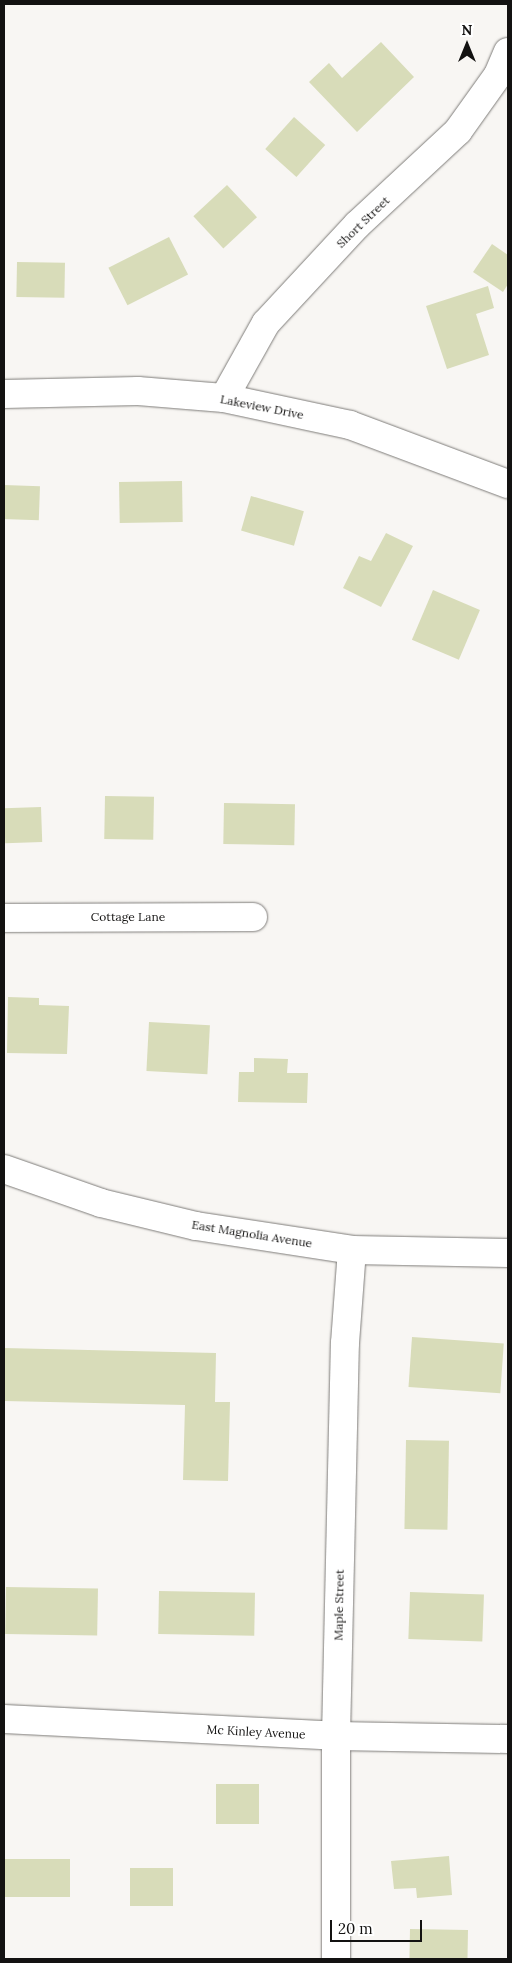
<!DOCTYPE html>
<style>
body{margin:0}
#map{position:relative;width:512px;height:1963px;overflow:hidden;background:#f8f6f3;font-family:Lora,serif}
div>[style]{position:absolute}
.building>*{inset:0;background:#d8dcb9;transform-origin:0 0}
.roads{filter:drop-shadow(0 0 1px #7e7c79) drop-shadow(0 0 1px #7e7c79)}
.minor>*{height:28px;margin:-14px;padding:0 14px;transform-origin:14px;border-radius:14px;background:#fff}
span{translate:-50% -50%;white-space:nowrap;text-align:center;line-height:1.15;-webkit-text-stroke:5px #fff;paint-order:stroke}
.street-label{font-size:12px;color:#131211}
.frame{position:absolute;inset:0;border:5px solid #131211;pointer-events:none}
.north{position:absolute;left:442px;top:20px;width:50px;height:50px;-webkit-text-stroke:4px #fff;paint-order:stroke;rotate:0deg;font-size:14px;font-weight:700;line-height:20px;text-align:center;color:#131211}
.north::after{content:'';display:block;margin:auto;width:18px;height:22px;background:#131211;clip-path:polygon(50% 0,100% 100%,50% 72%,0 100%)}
.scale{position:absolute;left:330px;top:1920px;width:92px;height:22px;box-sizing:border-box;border:2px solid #131211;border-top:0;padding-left:6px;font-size:15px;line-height:18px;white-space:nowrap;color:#131211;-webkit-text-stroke:4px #fff;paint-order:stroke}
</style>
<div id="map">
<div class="building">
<i style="clip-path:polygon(381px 42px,414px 77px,357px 132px,309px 82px,329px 63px,342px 78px)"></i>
<i style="left:294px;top:117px;width:42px;height:43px;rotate:42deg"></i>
<i style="left:227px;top:185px;width:44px;height:46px;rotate:47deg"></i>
<i style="left:169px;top:237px;width:42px;height:68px;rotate:63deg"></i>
<i style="clip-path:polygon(492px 244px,508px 255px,508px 284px,503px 292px,473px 272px)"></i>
<i style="left:17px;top:262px;width:48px;height:35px;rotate:1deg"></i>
<i style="clip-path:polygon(488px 286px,494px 308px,476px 314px,489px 355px,447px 369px,426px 306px)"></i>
<i style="left:182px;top:481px;width:41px;height:63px;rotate:89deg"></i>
<i style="left:4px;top:485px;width:36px;height:34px;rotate:2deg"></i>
<i style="left:251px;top:496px;width:55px;height:36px;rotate:16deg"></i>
<i style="clip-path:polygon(386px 533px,413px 546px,381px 607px,343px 588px,359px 556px,371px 561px)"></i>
<i style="left:433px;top:590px;width:51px;height:54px;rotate:23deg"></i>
<i style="left:105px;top:796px;width:49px;height:43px;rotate:1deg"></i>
<i style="left:224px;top:803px;width:71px;height:41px;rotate:1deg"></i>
<i style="left:41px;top:807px;width:35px;height:37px;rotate:88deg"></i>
<i style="clip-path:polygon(8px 997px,39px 998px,39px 1005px,69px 1006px,67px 1054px,7px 1053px)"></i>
<i style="left:149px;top:1022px;width:61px;height:49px;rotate:3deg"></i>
<i style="clip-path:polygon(254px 1058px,288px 1059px,287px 1073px,308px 1073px,307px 1103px,238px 1102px,239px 1072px,254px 1072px)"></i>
<i style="left:412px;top:1337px;width:92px;height:50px;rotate:4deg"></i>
<i style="clip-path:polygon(4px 1348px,216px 1353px,215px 1402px,230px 1402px,228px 1481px,183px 1480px,185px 1405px,4px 1401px)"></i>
<i style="left:406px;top:1440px;width:43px;height:89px;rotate:1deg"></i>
<i style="left:6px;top:1587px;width:92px;height:47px;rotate:1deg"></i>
<i style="left:159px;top:1591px;width:96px;height:43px;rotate:1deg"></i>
<i style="left:410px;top:1592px;width:74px;height:47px;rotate:2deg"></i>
<i style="left:216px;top:1784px;width:43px;height:40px"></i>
<i style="clip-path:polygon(449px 1856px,452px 1895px,417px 1898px,416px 1888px,394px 1889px,391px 1861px)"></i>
<i style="left:70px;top:1859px;width:38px;height:66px;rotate:90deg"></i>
<i style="left:130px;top:1868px;width:43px;height:38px"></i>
<i style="left:410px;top:1929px;width:58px;height:30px;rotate:1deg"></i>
</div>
<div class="roads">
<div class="minor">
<i style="left:4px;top:394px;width:134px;rotate:-1.3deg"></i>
<i style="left:138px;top:391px;width:86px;rotate:4.7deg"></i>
<i style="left:224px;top:398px;width:129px;rotate:12.1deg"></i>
<i style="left:350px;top:425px;width:169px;rotate:20.5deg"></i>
<i style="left:224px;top:398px;width:86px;rotate:-60.8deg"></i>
<i style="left:266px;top:323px;width:134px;rotate:-47.1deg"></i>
<i style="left:357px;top:225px;width:138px;rotate:-42.9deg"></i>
<i style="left:458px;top:131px;width:69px;rotate:-54.5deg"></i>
<i style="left:498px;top:75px;width:25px;rotate:-67deg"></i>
<i style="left:4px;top:918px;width:249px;rotate:-0.2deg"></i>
<i style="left:4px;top:1169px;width:103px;rotate:19.3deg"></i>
<i style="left:101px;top:1203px;width:98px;rotate:13.6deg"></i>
<i style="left:196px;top:1226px;width:158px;rotate:8.7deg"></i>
<i style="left:352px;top:1250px;width:156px;rotate:1.1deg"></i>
<i style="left:4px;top:1719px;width:332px;rotate:2.9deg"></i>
<i style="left:336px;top:1736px;width:172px;rotate:1deg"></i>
<i style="left:336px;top:1959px;width:223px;rotate:-90deg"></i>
<i style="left:336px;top:1736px;width:393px;rotate:-88.7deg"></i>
<i style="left:345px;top:1343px;width:93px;rotate:-85.7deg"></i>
</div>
</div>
<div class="street-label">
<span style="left:363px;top:222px;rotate:-44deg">Short Street</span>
<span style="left:262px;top:407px;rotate:11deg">Lakeview Drive</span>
<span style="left:128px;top:917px">Cottage Lane</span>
<span style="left:252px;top:1234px;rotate:9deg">East Magnolia Avenue</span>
<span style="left:339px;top:1605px;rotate:-89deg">Maple Street</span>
<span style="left:256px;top:1732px;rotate:3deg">Mc Kinley Avenue</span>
</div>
<div class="frame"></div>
<div class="north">N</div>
<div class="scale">20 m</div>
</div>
